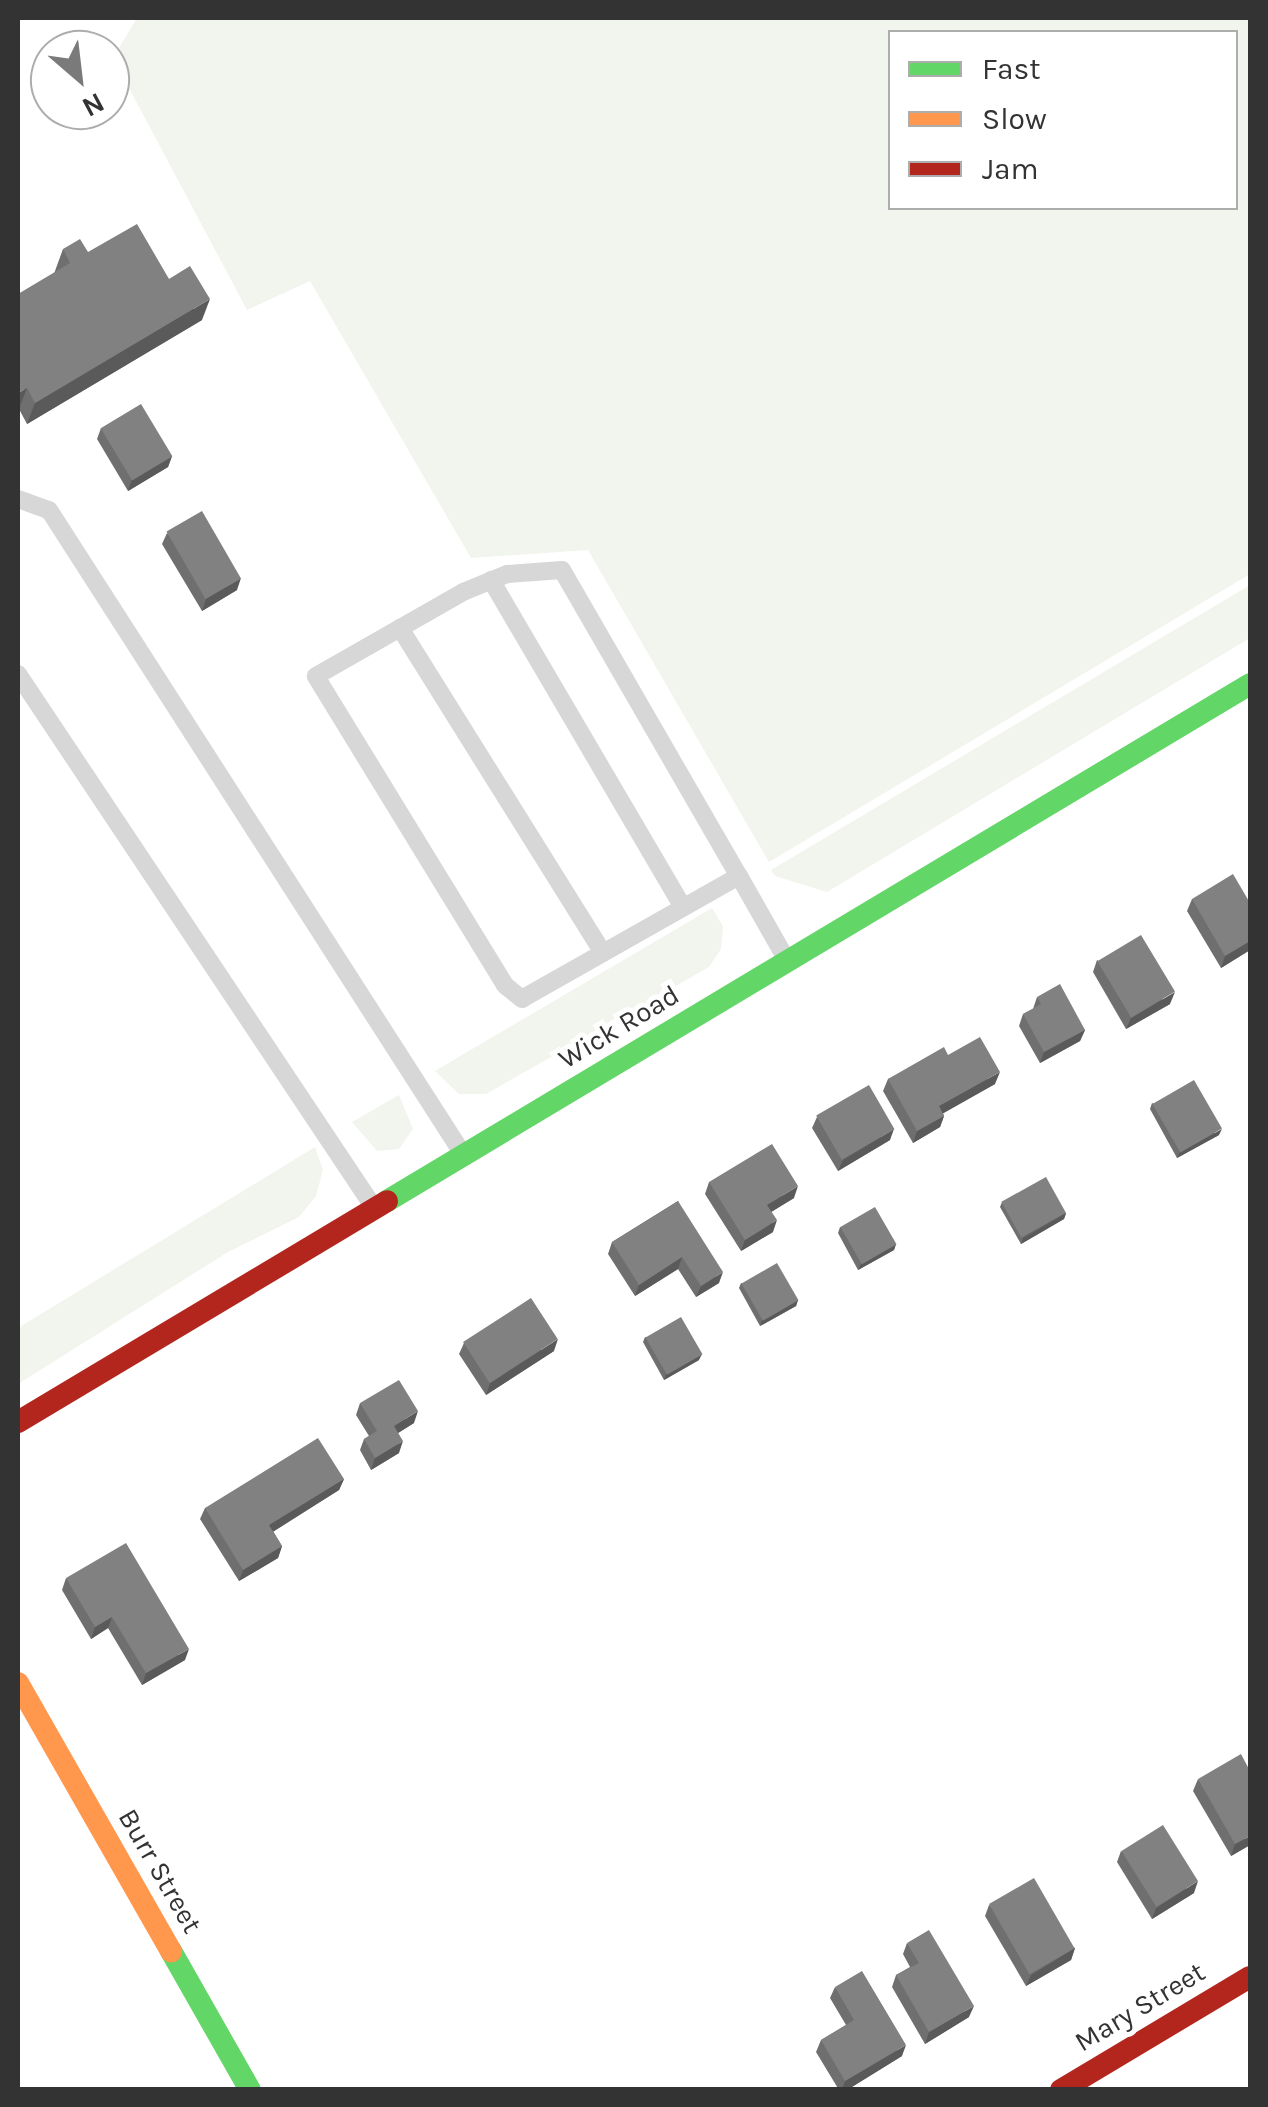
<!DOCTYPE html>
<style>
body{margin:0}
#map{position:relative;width:1268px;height:2107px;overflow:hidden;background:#fff;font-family:Karla,sans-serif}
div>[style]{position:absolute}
.green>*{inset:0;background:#f1f5ed}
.lane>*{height:18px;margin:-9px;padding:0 9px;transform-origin:9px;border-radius:9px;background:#d7d7d7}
.fast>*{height:22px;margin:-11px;padding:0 11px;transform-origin:11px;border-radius:11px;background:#63d668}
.slow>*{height:22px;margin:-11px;padding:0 11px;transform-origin:11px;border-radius:11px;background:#ff974d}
.jam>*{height:22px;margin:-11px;padding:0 11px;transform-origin:11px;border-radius:11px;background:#b3261e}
.wall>*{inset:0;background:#6f6f6f}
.shaded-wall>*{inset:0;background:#5a5a5a}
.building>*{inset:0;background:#818181;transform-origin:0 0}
span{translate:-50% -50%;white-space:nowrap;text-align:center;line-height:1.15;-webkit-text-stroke:10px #fff;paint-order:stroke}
.street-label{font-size:28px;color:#333}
.frame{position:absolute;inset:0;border:20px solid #333;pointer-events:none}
.legend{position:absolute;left:888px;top:30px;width:350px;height:180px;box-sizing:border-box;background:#fff;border:2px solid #adadad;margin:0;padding:12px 18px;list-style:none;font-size:30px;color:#333}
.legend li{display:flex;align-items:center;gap:20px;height:50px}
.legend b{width:50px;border:2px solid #adadad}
.north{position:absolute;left:30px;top:30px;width:100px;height:100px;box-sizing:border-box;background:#fff;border:2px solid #adadad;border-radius:50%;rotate:152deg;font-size:28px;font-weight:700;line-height:40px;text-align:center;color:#333}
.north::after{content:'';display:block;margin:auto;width:35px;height:45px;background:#7a7a7a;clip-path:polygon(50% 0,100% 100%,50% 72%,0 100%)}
</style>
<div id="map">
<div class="green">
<i style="clip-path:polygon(evenodd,137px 18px,1250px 18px,1250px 574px,769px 862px,588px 550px,471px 558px,310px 281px,247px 310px,113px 58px,137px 18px,890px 32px,1236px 32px,1236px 208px,890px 208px,890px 32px)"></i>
<i style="clip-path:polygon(1250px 585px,1250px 638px,827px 892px,775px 876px,771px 870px)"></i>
<i style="clip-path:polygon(712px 908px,723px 926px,721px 949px,709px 967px,486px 1094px,459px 1094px,435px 1071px)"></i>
<i style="clip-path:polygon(399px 1095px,413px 1129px,399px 1149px,377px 1151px,352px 1122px)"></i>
<i style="clip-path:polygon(315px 1147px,323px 1170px,316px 1196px,299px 1217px,228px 1252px,18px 1384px,18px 1328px)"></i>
</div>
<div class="lane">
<i style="left:18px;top:499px;width:33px;rotate:20deg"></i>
<i style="left:49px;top:510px;width:762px;rotate:57.27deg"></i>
<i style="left:491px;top:580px;width:379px;rotate:59.6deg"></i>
<i style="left:400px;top:628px;width:383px;rotate:58deg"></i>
<i style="left:18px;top:674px;width:640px;rotate:56.29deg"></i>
<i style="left:739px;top:876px;width:249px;rotate:150.5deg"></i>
<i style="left:522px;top:999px;width:22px;rotate:-141deg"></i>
<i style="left:505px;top:985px;width:362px;rotate:-121.5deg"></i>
<i style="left:316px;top:676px;width:169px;rotate:-29.7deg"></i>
<i style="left:463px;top:592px;width:48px;rotate:-22.2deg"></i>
<i style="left:507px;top:574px;width:55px;rotate:-4.2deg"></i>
<i style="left:562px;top:570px;width:354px;rotate:60deg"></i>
<i style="left:739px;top:876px;width:93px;rotate:60.4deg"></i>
</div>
<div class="fast">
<i style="left:387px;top:1201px;width:1006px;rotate:-30.92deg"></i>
<i style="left:171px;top:1951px;width:160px;rotate:60.4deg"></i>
</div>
<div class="slow">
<i style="left:18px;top:1683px;width:309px;rotate:60.3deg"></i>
</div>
<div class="jam">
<i style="left:18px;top:1422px;width:430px;rotate:-30.9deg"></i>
<i style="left:1061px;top:2090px;width:220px;rotate:-30.9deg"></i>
</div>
<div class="wall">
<i style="clip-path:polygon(63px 249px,88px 252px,169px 279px,202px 320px,27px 424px,19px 409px,55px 271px)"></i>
<i style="clip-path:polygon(101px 428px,172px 456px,168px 467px,128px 491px,97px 439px)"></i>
<i style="clip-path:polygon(167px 533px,237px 590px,202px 611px,162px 544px)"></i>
<i style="clip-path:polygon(1192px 899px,1250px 903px,1250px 950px,1221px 968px,1187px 911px)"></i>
<i style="clip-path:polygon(1097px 960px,1170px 1004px,1126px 1029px,1093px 972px)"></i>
<i style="clip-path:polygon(1037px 997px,1085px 1030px,1080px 1041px,1040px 1063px,1019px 1026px,1023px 1014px,1033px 1009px)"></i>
<i style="clip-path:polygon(948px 1055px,995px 1084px,943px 1113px,944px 1116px,940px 1127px,913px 1143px,883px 1091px,888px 1079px)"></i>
<i style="clip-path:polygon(1152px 1103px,1219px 1135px,1177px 1158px,1150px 1109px)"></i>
<i style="clip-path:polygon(817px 1117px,890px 1140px,838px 1171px,812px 1128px)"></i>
<i style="clip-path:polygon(709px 1182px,794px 1198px,771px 1212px,773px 1232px,741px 1251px,705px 1194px)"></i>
<i style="clip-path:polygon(678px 1201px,719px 1283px,696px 1297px,678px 1269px,635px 1296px,608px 1254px,612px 1242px)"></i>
<i style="clip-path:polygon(1002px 1202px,1066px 1213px,1064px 1219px,1021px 1244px,1000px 1207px)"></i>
<i style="clip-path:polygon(840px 1227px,896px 1244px,894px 1250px,858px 1270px,838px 1233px)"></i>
<i style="clip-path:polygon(741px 1283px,798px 1300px,796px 1306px,760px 1326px,739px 1288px)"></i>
<i style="clip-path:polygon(645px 1337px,699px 1360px,664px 1380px,643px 1342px)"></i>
<i style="clip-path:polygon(464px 1343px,554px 1351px,486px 1395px,459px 1354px)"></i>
<i style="clip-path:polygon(360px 1403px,414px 1423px,398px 1433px,399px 1453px,371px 1470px,360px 1450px,364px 1439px,369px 1436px,356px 1415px)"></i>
<i style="clip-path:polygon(344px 1479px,339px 1490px,273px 1531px,282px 1546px,278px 1558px,239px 1581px,200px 1519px,205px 1508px)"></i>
<i style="clip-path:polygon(66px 1578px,185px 1660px,142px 1685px,108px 1628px,91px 1639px,62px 1590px)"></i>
<i style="clip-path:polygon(1198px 1779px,1250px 1845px,1231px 1856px,1193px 1791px)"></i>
<i style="clip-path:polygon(1121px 1851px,1194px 1893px,1152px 1919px,1117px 1862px)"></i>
<i style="clip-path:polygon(989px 1905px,1075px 1948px,1071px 1960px,1026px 1986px,985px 1916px)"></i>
<i style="clip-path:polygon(907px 1943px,969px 2017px,925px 2044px,892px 1987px,896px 1975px,910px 1967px,903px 1954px)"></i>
<i style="clip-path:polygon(835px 1987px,902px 2056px,847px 2090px,839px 2090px,816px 2052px,821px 2040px,846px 2025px,830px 1998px)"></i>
</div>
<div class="shaded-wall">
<i style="clip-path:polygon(210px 299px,202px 320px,27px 424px,35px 403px)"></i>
<i style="clip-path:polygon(27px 388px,19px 409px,18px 410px,18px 393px)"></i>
<i style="clip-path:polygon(172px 456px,168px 467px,128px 491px,132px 479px)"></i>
<i style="clip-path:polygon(241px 578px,237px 590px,202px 611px,206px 599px)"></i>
<i style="clip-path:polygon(1250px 941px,1250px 950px,1221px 968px,1225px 956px)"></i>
<i style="clip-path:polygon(1175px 992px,1170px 1004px,1126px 1029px,1131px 1018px)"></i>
<i style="clip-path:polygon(1085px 1030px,1080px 1041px,1040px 1063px,1044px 1052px)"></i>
<i style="clip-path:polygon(1000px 1072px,995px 1084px,935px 1118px,939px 1106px)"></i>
<i style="clip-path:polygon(944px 1116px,940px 1127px,913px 1143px,917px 1131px)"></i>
<i style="clip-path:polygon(894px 1129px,890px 1140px,838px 1171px,843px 1160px)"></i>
<i style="clip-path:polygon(1222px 1129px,1219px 1135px,1177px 1158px,1180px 1152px)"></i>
<i style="clip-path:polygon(798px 1186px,794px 1198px,763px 1217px,767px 1205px)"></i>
<i style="clip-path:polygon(1066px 1213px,1064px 1219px,1021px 1244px,1023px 1238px)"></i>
<i style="clip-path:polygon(777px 1220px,773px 1232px,741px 1251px,745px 1240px)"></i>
<i style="clip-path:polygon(896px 1244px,894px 1250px,858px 1270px,861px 1264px)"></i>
<i style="clip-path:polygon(682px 1257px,678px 1269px,635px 1296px,639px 1285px)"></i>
<i style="clip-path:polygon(723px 1272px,719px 1283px,696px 1297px,701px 1286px)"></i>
<i style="clip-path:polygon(798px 1300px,796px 1306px,760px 1326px,762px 1320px)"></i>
<i style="clip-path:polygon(558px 1339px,554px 1351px,486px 1395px,490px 1383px)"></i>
<i style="clip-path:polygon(702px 1354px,699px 1360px,664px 1380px,666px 1374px)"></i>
<i style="clip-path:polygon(418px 1411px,414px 1423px,390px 1438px,394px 1426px)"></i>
<i style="clip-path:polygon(403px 1441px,399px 1453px,371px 1470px,375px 1458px)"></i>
<i style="clip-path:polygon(344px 1479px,339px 1490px,265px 1537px,269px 1525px)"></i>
<i style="clip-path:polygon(282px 1546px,278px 1558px,239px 1581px,243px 1570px)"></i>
<i style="clip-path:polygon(112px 1617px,108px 1628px,91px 1639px,95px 1627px)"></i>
<i style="clip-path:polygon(189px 1649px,185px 1660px,142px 1685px,146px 1673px)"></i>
<i style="clip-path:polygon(1250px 1836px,1250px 1845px,1231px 1856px,1235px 1844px)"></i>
<i style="clip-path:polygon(1198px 1881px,1194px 1893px,1152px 1919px,1156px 1908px)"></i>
<i style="clip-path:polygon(1075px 1948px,1071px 1960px,1026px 1986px,1031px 1975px)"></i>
<i style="clip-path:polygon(974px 2006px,969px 2017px,925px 2044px,929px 2032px)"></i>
<i style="clip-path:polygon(906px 2045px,902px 2056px,847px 2090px,842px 2090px,845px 2081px)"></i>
</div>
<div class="building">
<i style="clip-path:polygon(137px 224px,169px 279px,190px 266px,210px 299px,35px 403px,27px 388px,18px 393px,18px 294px,70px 263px,63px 249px,80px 239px,88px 252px)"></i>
<i style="left:141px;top:404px;width:61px;height:47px;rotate:59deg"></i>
<i style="left:202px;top:511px;width:78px;height:41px;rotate:60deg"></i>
<i style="clip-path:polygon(1233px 874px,1250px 903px,1250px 941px,1225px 956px,1192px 899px)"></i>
<i style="left:1141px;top:935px;width:66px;height:51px;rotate:59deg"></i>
<i style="clip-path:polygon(1060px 984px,1085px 1030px,1044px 1052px,1023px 1014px,1041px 1004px,1037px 997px)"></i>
<i style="clip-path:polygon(980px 1037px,1000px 1072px,939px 1106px,944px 1116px,917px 1131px,888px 1079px,944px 1047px,948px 1055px)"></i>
<i style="left:1194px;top:1080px;width:56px;height:48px;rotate:60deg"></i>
<i style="left:869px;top:1085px;width:51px;height:61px;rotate:60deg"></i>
<i style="clip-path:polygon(772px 1144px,798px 1186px,767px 1205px,777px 1220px,745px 1240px,709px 1182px)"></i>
<i style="left:1046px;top:1177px;width:41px;height:51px;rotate:61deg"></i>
<i style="clip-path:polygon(678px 1201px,723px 1272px,701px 1286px,682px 1257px,639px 1285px,612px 1242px)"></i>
<i style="left:875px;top:1207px;width:43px;height:40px;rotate:60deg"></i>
<i style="left:777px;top:1263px;width:43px;height:41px;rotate:60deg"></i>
<i style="left:531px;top:1298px;width:49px;height:81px;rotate:57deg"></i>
<i style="left:681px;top:1317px;width:43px;height:41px;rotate:60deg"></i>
<i style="clip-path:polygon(399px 1380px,418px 1411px,394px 1426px,403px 1441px,375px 1458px,364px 1439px,377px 1431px,360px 1403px)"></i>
<i style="clip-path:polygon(318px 1438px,344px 1479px,269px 1525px,282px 1546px,243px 1570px,205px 1508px)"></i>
<i style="clip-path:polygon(126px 1543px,189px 1649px,146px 1673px,112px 1617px,95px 1627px,66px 1578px)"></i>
<i style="clip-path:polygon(1241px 1754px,1250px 1771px,1250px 1836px,1235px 1844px,1198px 1779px)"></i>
<i style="left:1163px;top:1825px;width:66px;height:49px;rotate:58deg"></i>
<i style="left:1034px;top:1878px;width:81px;height:52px;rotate:60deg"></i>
<i style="clip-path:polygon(929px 1930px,974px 2006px,929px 2032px,896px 1975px,919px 1963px,907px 1943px)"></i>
<i style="clip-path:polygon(862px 1971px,906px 2045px,845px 2081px,821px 2040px,854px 2020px,835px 1987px)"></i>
</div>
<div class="street-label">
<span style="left:619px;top:1027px;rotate:-31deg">Wick Road</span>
<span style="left:160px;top:1871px;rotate:60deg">Burr Street</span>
<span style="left:1140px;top:2007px;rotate:-31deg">Mary Street</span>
</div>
<div class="frame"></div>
<ul class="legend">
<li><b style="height:12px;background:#63d668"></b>Fast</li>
<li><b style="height:12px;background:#ff974d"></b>Slow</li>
<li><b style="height:12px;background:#b3261e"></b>Jam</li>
</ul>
<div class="north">N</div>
</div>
